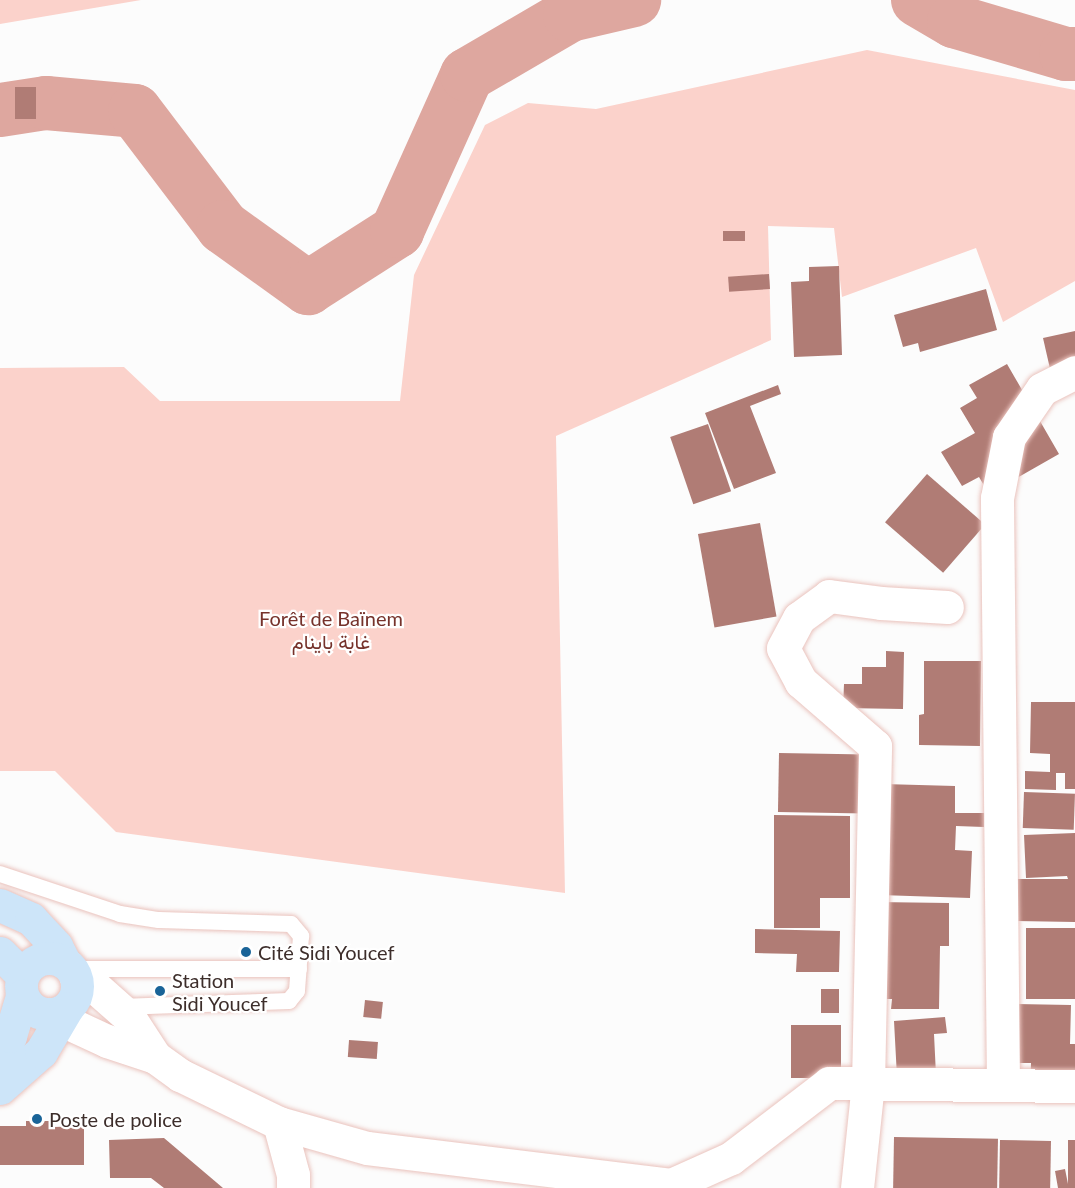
<!DOCTYPE html>
<meta charset="utf-8">
<style>
body{margin:0}
#map{position:relative;width:1075px;height:1188px;overflow:hidden;background:#fcfcfc;font-family:Lato,Vazirmatn,sans-serif}
div>[style]{position:absolute}
.green>*{inset:0;background:#fbd2cb}
.river>*{height:54px;margin:-27px;padding:0 27px;transform-origin:27px;border-radius:27px;background:#dea79f}
.building>*{inset:0;background:#b07c75;transform-origin:0 0}
.roads{filter:drop-shadow(0 0 2px #eac3bd) drop-shadow(0 0 2px #eac3bd)}
.lane>*{height:16px;margin:-8px;padding:0 8px;transform-origin:8px;border-radius:8px;background:#fff}
.street>*{height:33px;margin:-16.5px;padding:0 16.5px;transform-origin:16.5px;border-radius:16.5px;background:#fff}
.primary>*{height:33px;margin:-16.5px;padding:0 16.5px;transform-origin:16.5px;border-radius:16.5px;background:#cde5f9}
.primary>.ring{margin:-16.5px;padding:0;box-sizing:content-box;background:none;border:33px solid #cde5f9;border-radius:50%}
.dots>*{width:16px;height:16px;translate:-50% -50%;box-sizing:border-box;border:3px solid #fff;border-radius:50%}
span{translate:-50% -50%;white-space:nowrap;text-align:center;line-height:1.15;-webkit-text-stroke:4.5px #fff;paint-order:stroke}
.park-label{font-size:20px;color:#76322b}
.poi-label{font-size:20px;color:#3d2e2b}
.left{translate:0 -50%;text-align:left}
</style>
<div id="map">
<div class="green">
<i style="clip-path:polygon(0 0,141px 0,0 24px)"></i>
<i style="clip-path:polygon(867px 50px,1075px 90px,1075px 281px,1003px 322px,976px 248px,842px 297px,834px 228px,768px 226px,771px 340px,556px 436px,565px 893px,116px 832px,55px 771px,0 771px,0 368px,124px 367px,160px 401px,400px 401px,414px 275px,485px 125px,528px 103px,596px 109px)"></i>
</div>
<div class="river">
<i style="left:918px;top:0;width:42px;rotate:30.3deg"></i>
<i style="left:954px;top:21px;width:117px;rotate:16.4deg"></i>
<i style="left:1066px;top:54px;width:9px"></i>
<i style="left:0;top:110px;width:47px;rotate:-8.7deg"></i>
<i style="left:46px;top:103px;width:89px;rotate:5.1deg"></i>
<i style="left:135px;top:111px;width:146px;rotate:52.8deg"></i>
<i style="left:223px;top:227px;width:105px;rotate:35.7deg"></i>
<i style="left:308px;top:288px;width:106px;rotate:-32.6deg"></i>
<i style="left:397px;top:231px;width:171px;rotate:-65.8deg"></i>
<i style="left:467px;top:75px;width:119px;rotate:-30.2deg"></i>
<i style="left:570px;top:15px;width:66px;rotate:-13.2deg"></i>
</div>
<div class="building">
<i style="left:15px;top:87px;width:21px;height:32px"></i>
<i style="left:723px;top:231px;width:22px;height:10px"></i>
<i style="clip-path:polygon(839px 266px,842px 355px,794px 357px,791px 282px,809px 281px,809px 267px)"></i>
<i style="left:769px;top:274px;width:15px;height:41px;rotate:86deg"></i>
<i style="clip-path:polygon(986px 289px,997px 330px,920px 352px,918px 343px,903px 347px,894px 315px)"></i>
<i style="clip-path:polygon(1075px 331px,1075px 391px,1056px 395px,1043px 338px)"></i>
<i style="clip-path:polygon(1007px 364px,1059px 454px,989px 494px,979px 477px,962px 486px,941px 452px,975px 433px,960px 408px,977px 398px,969px 385px)"></i>
<i style="clip-path:polygon(778px 385px,781px 394px,750px 406px,776px 473px,734px 489px,705px 413px)"></i>
<i style="left:708px;top:424px;width:71px;height:40px;rotate:71deg"></i>
<i style="left:927px;top:474px;width:77px;height:64px;rotate:41deg"></i>
<i style="left:760px;top:523px;width:95px;height:63px;rotate:80deg"></i>
<i style="clip-path:polygon(886px 651px,904px 652px,903px 709px,843px 708px,844px 684px,862px 684px,862px 667px,886px 667px)"></i>
<i style="clip-path:polygon(924px 661px,981px 661px,980px 746px,919px 745px,919px 715px,924px 714px)"></i>
<i style="clip-path:polygon(1031px 702px,1075px 702px,1075px 789px,1065px 789px,1065px 773px,1056px 773px,1056px 790px,1025px 789px,1025px 771px,1050px 772px,1050px 754px,1030px 753px)"></i>
<i style="left:779px;top:753px;width:87px;height:59px;rotate:1deg"></i>
<i style="clip-path:polygon(883px 784px,955px 786px,955px 813px,985px 813px,984px 827px,956px 826px,955px 850px,972px 851px,970px 898px,880px 895px)"></i>
<i style="left:1024px;top:792px;width:51px;height:36px;rotate:2deg"></i>
<i style="clip-path:polygon(774px 815px,850px 816px,850px 898px,820px 898px,820px 928px,774px 928px)"></i>
<i style="clip-path:polygon(1075px 833px,1075px 922px,1013px 921px,1013px 879px,1068px 879px,1067px 876px,1026px 878px,1024px 835px)"></i>
<i style="clip-path:polygon(876px 902px,949px 903px,949px 946px,940px 946px,939px 1009px,891px 1009px,892px 999px,875px 999px)"></i>
<i style="left:1075px;top:928px;width:71px;height:49px;rotate:90deg"></i>
<i style="clip-path:polygon(755px 929px,840px 931px,839px 972px,796px 972px,797px 954px,755px 953px)"></i>
<i style="left:821px;top:989px;width:18px;height:24px"></i>
<i style="left:365px;top:1000px;width:18px;height:17px;rotate:6deg"></i>
<i style="clip-path:polygon(1011px 1004px,1071px 1005px,1070px 1044px,1075px 1044px,1075px 1088px,1030px 1092px,1031px 1063px,1009px 1063px)"></i>
<i style="clip-path:polygon(945px 1017px,947px 1033px,934px 1034px,936px 1075px,897px 1077px,894px 1021px)"></i>
<i style="left:791px;top:1025px;width:50px;height:53px"></i>
<i style="left:349px;top:1040px;width:29px;height:17px;rotate:4deg"></i>
<i style="clip-path:polygon(26px 1121px,54px 1121px,54px 1127px,84px 1126px,84px 1165px,0 1165px,0 1126px,26px 1126px)"></i>
<i style="left:894px;top:1137px;width:104px;height:51px;rotate:1deg"></i>
<i style="clip-path:polygon(164px 1138px,223px 1188px,164px 1188px,151px 1178px,110px 1178px,109px 1140px)"></i>
<i style="left:1000px;top:1140px;width:51px;height:48px;rotate:1deg"></i>
<i style="clip-path:polygon(1068px 1140px,1075px 1140px,1075px 1188px,1058px 1188px,1055px 1171px,1065px 1169px,1068px 1184px)"></i>
</div>
<div class="roads">
<div class="lane">
<i style="left:0;top:874px;width:126px;rotate:18.4deg"></i>
<i style="left:120px;top:914px;width:39px;rotate:9deg"></i>
<i style="left:159px;top:920px;width:132px;rotate:1.7deg"></i>
<i style="left:291px;top:924px;width:16px;rotate:50deg"></i>
<i style="left:301px;top:936px;width:55px;rotate:94.2deg"></i>
<i style="left:297px;top:991px;width:13px;rotate:129deg"></i>
<i style="left:289px;top:1001px;width:169px;rotate:178deg"></i>
<i style="left:75px;top:969px;width:224px"></i>
</div>
<div class="street">
<i style="left:75px;top:975px;width:23px;rotate:31deg"></i>
<i style="left:95px;top:987px;width:45px;rotate:41.4deg"></i>
<i style="left:129px;top:1017px;width:48px;rotate:57deg"></i>
<i style="left:51px;top:1015px;width:62px;rotate:24.9deg"></i>
<i style="left:107px;top:1041px;width:51px;rotate:18.4deg"></i>
<i style="left:155px;top:1057px;width:31px;rotate:36deg"></i>
<i style="left:180px;top:1075px;width:110px;rotate:25.9deg"></i>
<i style="left:279px;top:1123px;width:91px;rotate:15.9deg"></i>
<i style="left:367px;top:1148px;width:306px;rotate:6.9deg"></i>
<i style="left:671px;top:1185px;width:66px;rotate:-24.2deg"></i>
<i style="left:731px;top:1158px;width:123px;rotate:-37.4deg"></i>
<i style="left:829px;top:1083px;width:246px;rotate:0.7deg"></i>
<i style="left:1003px;top:1085px;width:587px;rotate:-90.59deg"></i>
<i style="left:997px;top:498px;width:62px;rotate:-78.9deg"></i>
<i style="left:1009px;top:437px;width:58px;rotate:-55.5deg"></i>
<i style="left:1042px;top:389px;width:37px;rotate:-27deg"></i>
<i style="left:279px;top:1123px;width:54px;rotate:74.9deg"></i>
<i style="left:293px;top:1175px;width:13px;rotate:90deg"></i>
<i style="left:857px;top:1188px;width:105px;rotate:-84deg"></i>
<i style="left:868px;top:1084px;width:338px;rotate:-88.8deg"></i>
<i style="left:875px;top:746px;width:98px;rotate:-139.1deg"></i>
<i style="left:801px;top:682px;width:38px;rotate:-118deg"></i>
<i style="left:783px;top:648px;width:34px;rotate:-62deg"></i>
<i style="left:799px;top:618px;width:37px;rotate:-36deg"></i>
<i style="left:829px;top:596px;width:52px;rotate:7.7deg"></i>
<i style="left:881px;top:603px;width:66px;rotate:3.5deg"></i>
</div>
<div class="primary">
<i style="left:0;top:905px;width:34px;rotate:24deg"></i>
<i style="left:31px;top:919px;width:37px;rotate:47deg"></i>
<i style="left:56px;top:946px;width:18px;rotate:63deg"></i>
<i style="left:0;top:953px;width:31px;rotate:45deg"></i>
<i class="ring" style="left:21px;top:958px;width:23px;height:23px"></i>
<i style="left:0;top:1055px;width:21px;rotate:-62deg"></i>
<i style="left:10px;top:1036px;width:42px;rotate:-73.3deg"></i>
<i style="left:0;top:1088px;width:55px;rotate:-41.3deg"></i>
<i style="left:41px;top:1052px;width:51px;rotate:-59.4deg"></i>
</div>
</div>
<div class="dots">
<i style="left:246px;top:952px;background:#1a6498"></i>
<i style="left:160px;top:991px;background:#1a6498"></i>
<i style="left:37px;top:1119px;background:#1a6498"></i>
</div>
<div class="park-label">
<span style="left:331px;top:630px">Forêt de Baïnem<br>غابة باينام</span>
</div>
<div class="poi-label">
<span class="left" style="left:258px;top:952px">Cité Sidi Youcef</span>
<span class="left" style="left:172px;top:992px">Station<br>Sidi Youcef</span>
<span class="left" style="left:49px;top:1119px">Poste de police</span>
</div>
</div>
